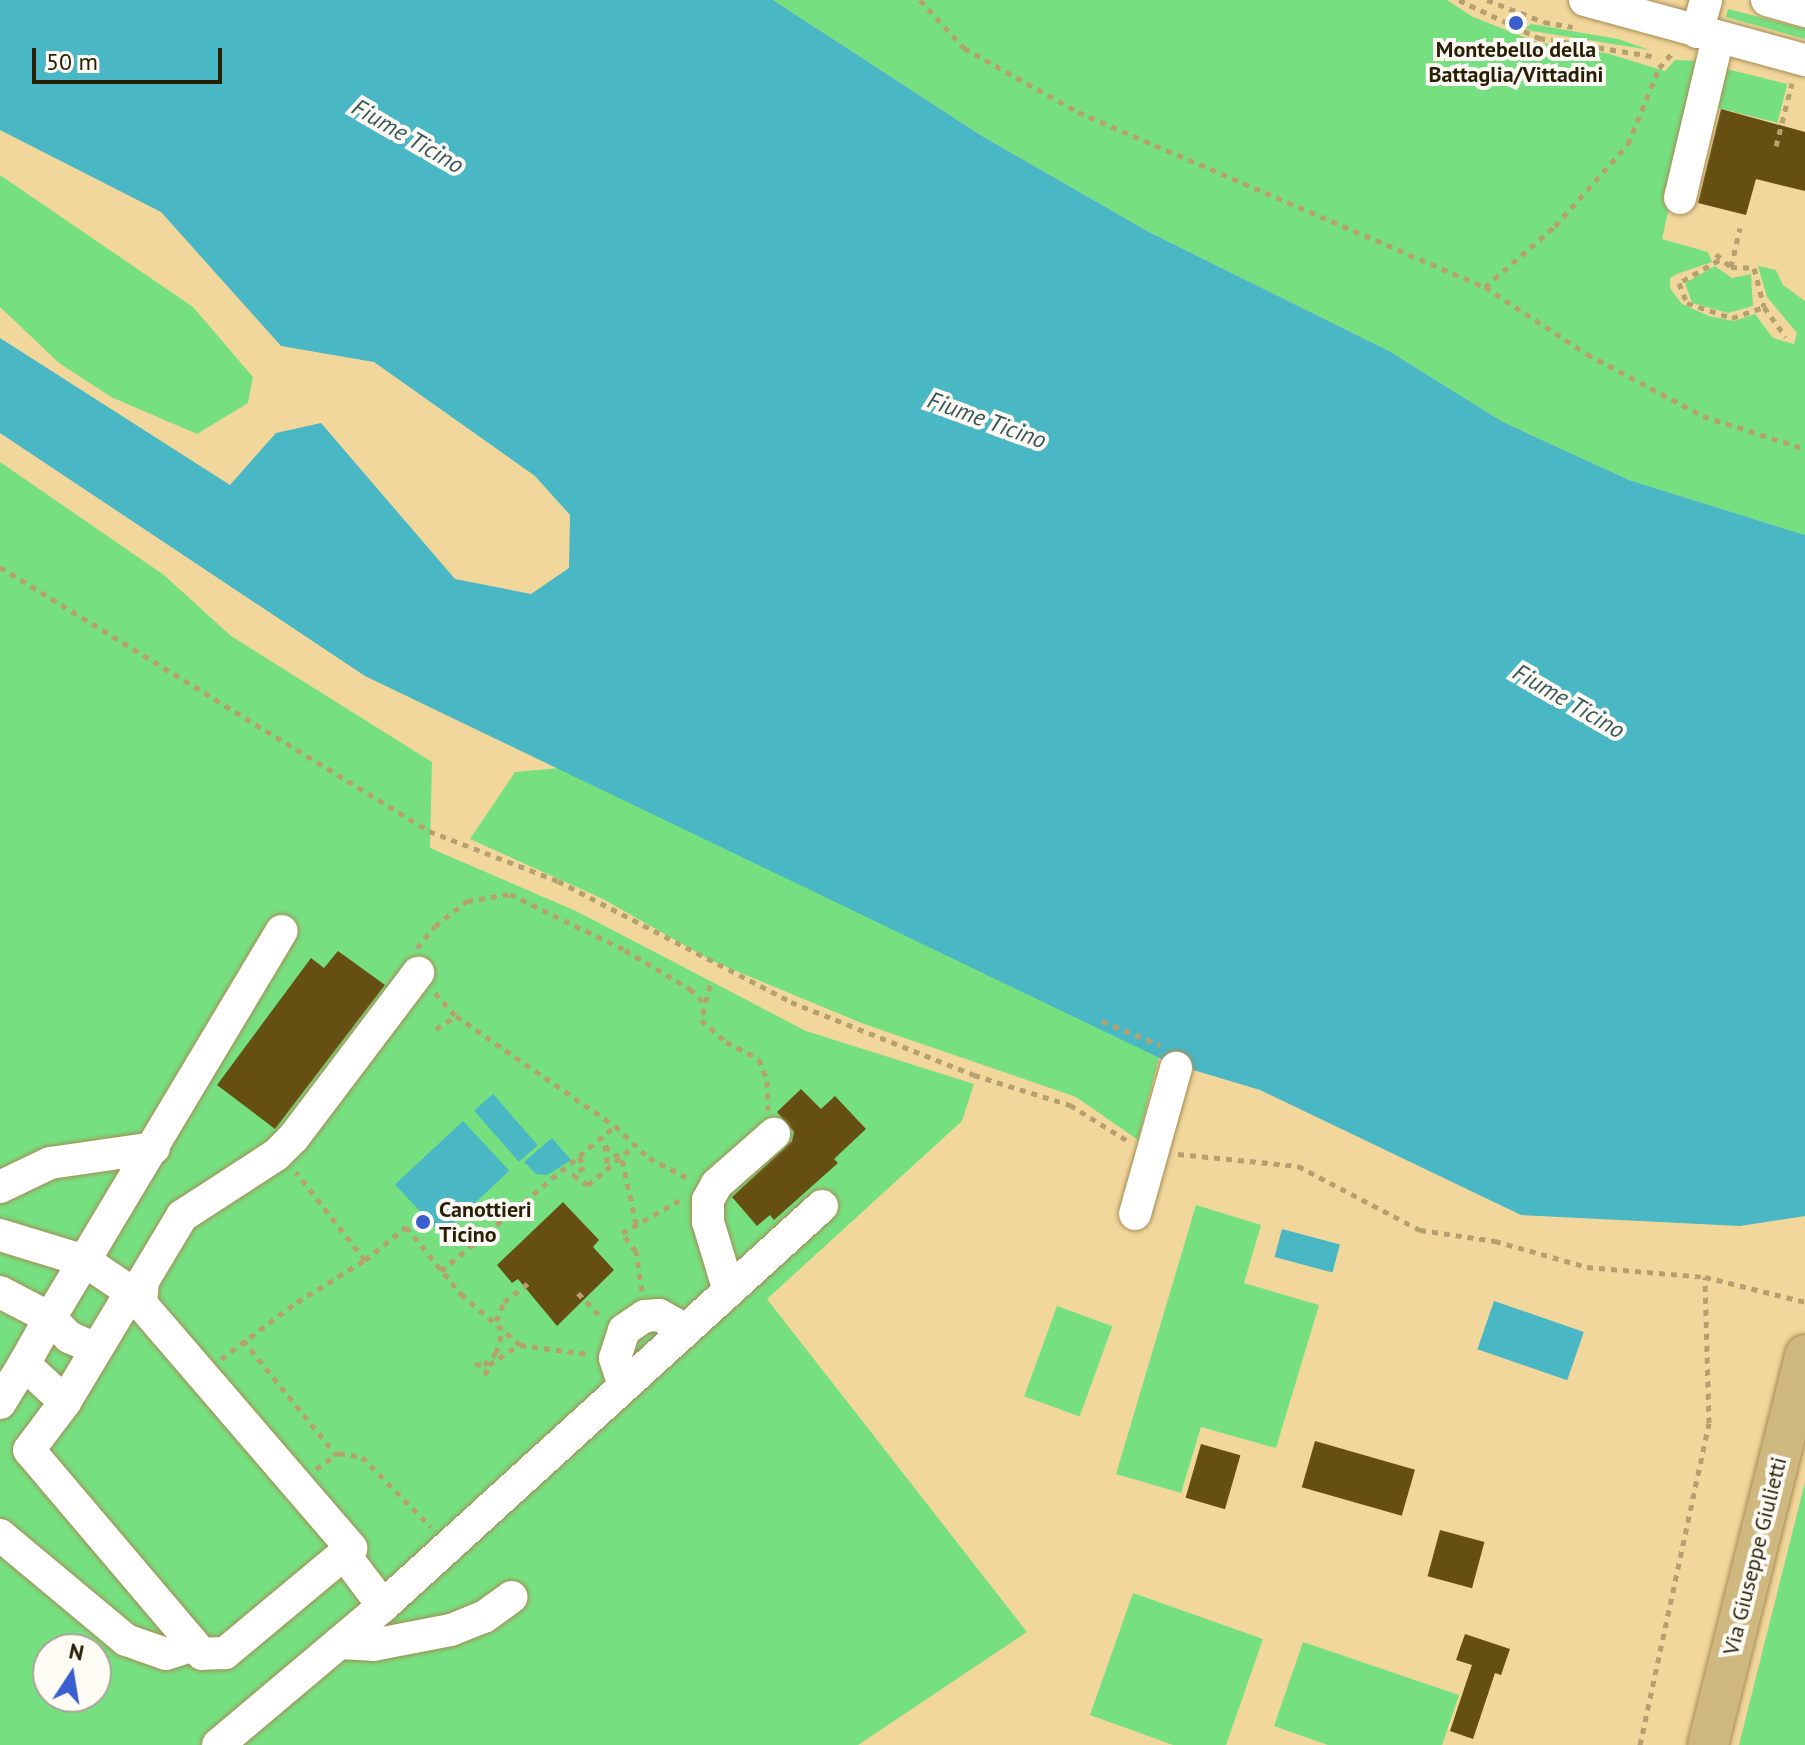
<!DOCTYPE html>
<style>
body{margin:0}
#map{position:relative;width:1805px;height:1745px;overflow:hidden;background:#f2d79d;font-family:"PT Sans",sans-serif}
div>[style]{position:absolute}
.green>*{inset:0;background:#76e081;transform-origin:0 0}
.water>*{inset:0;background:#49b7c4;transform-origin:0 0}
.building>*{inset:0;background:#664f13;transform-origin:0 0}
.path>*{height:5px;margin-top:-2.5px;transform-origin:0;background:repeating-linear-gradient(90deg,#b5a070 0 6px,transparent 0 12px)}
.roads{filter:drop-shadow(0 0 2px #a48b52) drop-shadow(0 0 2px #a48b52)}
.minor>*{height:32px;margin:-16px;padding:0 16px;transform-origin:16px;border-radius:16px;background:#fff}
.major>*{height:40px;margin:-20px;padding:0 20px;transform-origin:20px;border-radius:20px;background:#ceb880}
.dots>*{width:22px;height:22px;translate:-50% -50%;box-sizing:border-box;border:4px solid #fefbf5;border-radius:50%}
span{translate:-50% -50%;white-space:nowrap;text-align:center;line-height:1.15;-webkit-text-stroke:8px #fefbf5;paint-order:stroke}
.poi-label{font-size:22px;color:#291f07;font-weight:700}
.left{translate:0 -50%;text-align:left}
.street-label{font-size:22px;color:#291f07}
.water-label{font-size:24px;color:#37585c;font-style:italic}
.north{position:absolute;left:32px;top:1633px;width:80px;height:80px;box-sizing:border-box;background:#fefbf5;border:2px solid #a9a396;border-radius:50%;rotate:12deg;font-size:22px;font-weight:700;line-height:32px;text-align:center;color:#291f07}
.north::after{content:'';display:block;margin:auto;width:28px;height:36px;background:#385ecf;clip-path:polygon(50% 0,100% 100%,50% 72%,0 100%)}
.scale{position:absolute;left:32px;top:48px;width:190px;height:36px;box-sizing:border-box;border:4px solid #291f07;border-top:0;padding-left:10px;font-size:24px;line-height:28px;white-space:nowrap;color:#291f07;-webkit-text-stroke:6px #fefbf5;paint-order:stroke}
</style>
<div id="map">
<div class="green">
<i style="clip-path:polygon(773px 0,1447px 0,1473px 17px,1537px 42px,1606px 53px,1665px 71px,1675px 60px,1702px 61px,1662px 239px,1708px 252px,1712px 262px,1677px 274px,1670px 278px,1670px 288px,1682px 304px,1709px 316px,1734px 321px,1755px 314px,1773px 338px,1794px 344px,1797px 333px,1767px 297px,1758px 266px,1776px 270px,1783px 285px,1805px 301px,1805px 535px,1629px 480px,1503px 422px,1389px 351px,1149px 232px,982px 136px)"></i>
<i style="clip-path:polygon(1728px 9px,1805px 29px,1805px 39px,1726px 17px)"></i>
<i style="clip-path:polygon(1531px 24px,1618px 39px,1650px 50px,1532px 31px,1525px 28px)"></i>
<i style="left:1727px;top:69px;width:62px;height:40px;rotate:14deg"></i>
<i style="clip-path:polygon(0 175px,193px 307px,253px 377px,248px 403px,197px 434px,111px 397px,59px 363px,0 307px)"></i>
<i style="clip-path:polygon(1715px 266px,1732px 278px,1751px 274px,1753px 306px,1728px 313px,1692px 303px,1685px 283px)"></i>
<i style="clip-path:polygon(evenodd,0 462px,164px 575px,231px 636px,432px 762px,430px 848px,576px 911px,806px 1031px,974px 1084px,962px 1121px,767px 1299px,1027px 1632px,858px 1745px,0 1745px,0 462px,48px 1649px,96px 1649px,96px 1697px,48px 1697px,48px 1649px)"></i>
<i style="clip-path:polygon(559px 768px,1159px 1057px,1138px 1140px,1076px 1097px,864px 1024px,712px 961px,603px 899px,470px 839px,515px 772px)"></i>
<i style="clip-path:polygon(1196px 1205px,1261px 1225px,1244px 1283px,1319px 1305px,1276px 1448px,1201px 1427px,1181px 1493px,1116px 1474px)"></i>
<i style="left:1057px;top:1306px;width:59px;height:96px;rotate:20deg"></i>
<i style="clip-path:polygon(1805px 1482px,1805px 1745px,1739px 1745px)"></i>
<i style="clip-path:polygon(1133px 1593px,1263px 1639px,1226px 1745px,1173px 1745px,1090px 1715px)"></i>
<i style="clip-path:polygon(1303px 1642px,1459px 1695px,1442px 1745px,1328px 1745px,1274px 1726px)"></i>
</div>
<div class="water">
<i style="clip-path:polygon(0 0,773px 0,982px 136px,1149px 232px,1389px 351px,1503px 422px,1629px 480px,1805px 535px,1805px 1216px,1740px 1226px,1521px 1215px,1260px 1090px,1170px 1063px,365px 676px,0 433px,0 338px,230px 485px,276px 433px,321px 423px,455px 579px,531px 594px,569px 568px,570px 515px,535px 476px,374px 362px,281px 346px,161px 212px,0 130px)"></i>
<i style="left:493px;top:1094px;width:68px;height:25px;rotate:49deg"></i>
<i style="left:463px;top:1121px;width:68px;height:93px;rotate:47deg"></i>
<i style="clip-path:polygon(552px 1138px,571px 1160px,547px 1175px,536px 1174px,524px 1162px)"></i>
<i style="left:1282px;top:1229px;width:60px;height:29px;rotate:15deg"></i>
<i style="left:1494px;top:1301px;width:95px;height:51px;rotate:19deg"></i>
</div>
<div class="building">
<i style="clip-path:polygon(1721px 109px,1805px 132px,1805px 191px,1756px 179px,1746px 215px,1698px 203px)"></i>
<i style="clip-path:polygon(338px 951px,385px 985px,275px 1129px,217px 1085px,311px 958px,324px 968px)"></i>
<i style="clip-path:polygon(801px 1089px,821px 1109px,835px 1096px,866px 1129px,834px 1159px,838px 1163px,774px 1220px,770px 1215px,757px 1226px,732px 1197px,792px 1141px,794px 1132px,777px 1112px)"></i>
<i style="clip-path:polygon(563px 1202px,599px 1240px,593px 1247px,614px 1270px,557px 1326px,518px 1279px,512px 1283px,497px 1265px)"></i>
<i style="left:1315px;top:1441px;width:104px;height:48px;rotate:16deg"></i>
<i style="left:1201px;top:1444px;width:41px;height:56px;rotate:16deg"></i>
<i style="left:1440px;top:1530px;width:46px;height:48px;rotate:15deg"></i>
<i style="clip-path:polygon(1465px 1634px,1510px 1649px,1501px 1675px,1495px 1673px,1473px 1739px,1450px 1731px,1472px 1665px,1456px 1660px)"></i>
</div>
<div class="path">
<i style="left:920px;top:0;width:65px;rotate:47.5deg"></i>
<i style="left:964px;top:48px;width:131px;rotate:29.3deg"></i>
<i style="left:1078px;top:112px;width:443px;rotate:23.3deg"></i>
<i style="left:1485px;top:287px;width:122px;rotate:33.3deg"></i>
<i style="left:1587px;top:354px;width:132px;rotate:28.1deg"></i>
<i style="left:1703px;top:416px;width:107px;rotate:17.9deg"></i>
<i style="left:1459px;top:0;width:89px;rotate:25.4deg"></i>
<i style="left:1539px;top:38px;width:120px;rotate:9.1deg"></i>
<i style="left:1487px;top:0;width:61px;rotate:21.1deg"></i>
<i style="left:1544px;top:22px;width:29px;rotate:10deg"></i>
<i style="left:1776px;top:146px;width:65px;rotate:-75.7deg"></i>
<i style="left:1716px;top:254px;width:20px;rotate:41deg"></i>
<i style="left:1731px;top:267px;width:23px;rotate:2deg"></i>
<i style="left:1754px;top:268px;width:40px;rotate:75.6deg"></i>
<i style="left:1764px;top:307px;width:37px;rotate:54deg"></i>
<i style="left:1719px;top:260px;width:46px;rotate:150.1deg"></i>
<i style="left:1679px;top:283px;width:22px;rotate:68deg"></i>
<i style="left:1687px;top:303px;width:47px;rotate:18.4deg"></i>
<i style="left:1732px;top:318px;width:34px;rotate:-19deg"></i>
<i style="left:1731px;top:267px;width:40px;rotate:-77deg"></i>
<i style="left:1485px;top:287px;width:93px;rotate:-41.1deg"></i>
<i style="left:1555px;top:226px;width:110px;rotate:-48.3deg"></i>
<i style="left:1628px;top:144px;width:82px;rotate:-67.8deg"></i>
<i style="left:1659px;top:68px;width:21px;rotate:-49deg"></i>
<i style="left:0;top:567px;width:504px;rotate:31.61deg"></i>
<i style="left:429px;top:831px;width:138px;rotate:21.2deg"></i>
<i style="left:558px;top:881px;width:263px;rotate:27.4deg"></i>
<i style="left:791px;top:1002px;width:197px;rotate:21.7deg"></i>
<i style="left:974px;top:1075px;width:101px;rotate:17.4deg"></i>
<i style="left:1070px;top:1105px;width:68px;rotate:31.8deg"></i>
<i style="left:417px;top:948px;width:28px;rotate:-51deg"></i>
<i style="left:435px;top:926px;width:41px;rotate:-38deg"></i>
<i style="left:467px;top:901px;width:44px;rotate:-9.2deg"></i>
<i style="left:510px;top:894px;width:128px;rotate:26deg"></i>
<i style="left:625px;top:950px;width:76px;rotate:31deg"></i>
<i style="left:690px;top:989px;width:18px;rotate:45deg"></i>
<i style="left:710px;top:985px;width:36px;rotate:104deg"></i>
<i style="left:701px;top:1020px;width:33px;rotate:41deg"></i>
<i style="left:726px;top:1042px;width:37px;rotate:27deg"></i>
<i style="left:759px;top:1059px;width:23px;rotate:70deg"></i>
<i style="left:767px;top:1081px;width:29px;rotate:88deg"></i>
<i style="left:435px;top:993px;width:31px;rotate:48deg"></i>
<i style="left:456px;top:1016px;width:193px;rotate:34.7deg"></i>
<i style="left:615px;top:1126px;width:47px;rotate:43.3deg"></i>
<i style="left:649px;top:1158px;width:46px;rotate:27.1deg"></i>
<i style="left:1102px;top:1021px;width:63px;rotate:22.5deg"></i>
<i style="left:436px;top:1029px;width:24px;rotate:-33deg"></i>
<i style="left:605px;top:1145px;width:26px;rotate:83deg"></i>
<i style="left:605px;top:1146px;width:22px;rotate:39deg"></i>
<i style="left:622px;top:1160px;width:65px;rotate:77.5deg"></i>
<i style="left:1178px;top:1154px;width:121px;rotate:5.7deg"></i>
<i style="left:1298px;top:1166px;width:138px;rotate:27.7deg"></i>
<i style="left:1420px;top:1230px;width:76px;rotate:8.3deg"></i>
<i style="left:1495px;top:1241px;width:96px;rotate:15.8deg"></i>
<i style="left:1587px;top:1267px;width:118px;rotate:4.8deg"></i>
<i style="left:1705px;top:1277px;width:103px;rotate:14deg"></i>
<i style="left:579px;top:1157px;width:11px;rotate:63deg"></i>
<i style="left:584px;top:1167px;width:14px;rotate:144deg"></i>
<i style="left:573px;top:1175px;width:18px;rotate:34deg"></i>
<i style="left:588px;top:1185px;width:63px;rotate:-40.5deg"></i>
<i style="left:365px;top:1260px;width:53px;rotate:-38.8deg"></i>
<i style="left:406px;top:1227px;width:87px;rotate:50.6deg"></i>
<i style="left:461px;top:1294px;width:78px;rotate:40.8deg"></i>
<i style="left:520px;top:1345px;width:69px;rotate:7.5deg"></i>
<i style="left:441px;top:1271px;width:226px;rotate:-39.8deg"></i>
<i style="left:642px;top:1291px;width:40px;rotate:-98.5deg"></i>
<i style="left:636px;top:1251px;width:23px;rotate:-128deg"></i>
<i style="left:622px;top:1233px;width:67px;rotate:-29.6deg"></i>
<i style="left:578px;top:1293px;width:35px;rotate:46deg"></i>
<i style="left:496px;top:1321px;width:21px;rotate:-67deg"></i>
<i style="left:504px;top:1302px;width:31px;rotate:-38deg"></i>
<i style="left:243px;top:1340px;width:148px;rotate:51deg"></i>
<i style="left:221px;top:1359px;width:95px;rotate:-36.9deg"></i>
<i style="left:297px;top:1302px;width:80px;rotate:-31.7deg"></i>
<i style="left:365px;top:1260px;width:112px;rotate:-128.1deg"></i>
<i style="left:475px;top:1364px;width:9px;rotate:6deg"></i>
<i style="left:484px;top:1365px;width:17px;rotate:-45deg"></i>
<i style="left:496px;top:1353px;width:25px;rotate:-74deg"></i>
<i style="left:485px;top:1375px;width:11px;rotate:-68deg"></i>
<i style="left:489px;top:1365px;width:36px;rotate:-34deg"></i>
<i style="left:316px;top:1469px;width:28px;rotate:-35deg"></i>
<i style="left:339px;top:1453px;width:23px;rotate:10deg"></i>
<i style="left:362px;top:1457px;width:98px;rotate:45.4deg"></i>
<i style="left:1640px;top:1745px;width:329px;rotate:-77.9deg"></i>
<i style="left:1709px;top:1423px;width:146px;rotate:-91.6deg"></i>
</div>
<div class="roads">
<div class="minor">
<i style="left:1585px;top:0;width:228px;rotate:15.3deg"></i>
<i style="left:1767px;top:0;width:40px;rotate:16deg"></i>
<i style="left:1697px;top:32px;width:33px;rotate:-74deg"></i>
<i style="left:1680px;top:198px;width:165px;rotate:-76.7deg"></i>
<i style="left:0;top:1187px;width:55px;rotate:-25.6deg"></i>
<i style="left:50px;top:1163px;width:105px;rotate:-8.2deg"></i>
<i style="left:1135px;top:1214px;width:152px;rotate:-74.3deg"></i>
<i style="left:0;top:1235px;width:89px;rotate:17deg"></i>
<i style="left:85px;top:1261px;width:55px;rotate:34deg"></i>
<i style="left:729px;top:1291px;width:72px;rotate:-106.9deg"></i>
<i style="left:708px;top:1222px;width:22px;rotate:-90deg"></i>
<i style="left:708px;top:1200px;width:18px;rotate:-61deg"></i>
<i style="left:717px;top:1184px;width:76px;rotate:-41.3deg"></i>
<i style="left:0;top:1292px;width:56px;rotate:27.5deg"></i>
<i style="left:50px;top:1318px;width:53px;rotate:119.5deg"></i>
<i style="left:24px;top:1364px;width:56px;rotate:42.8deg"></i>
<i style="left:141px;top:1304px;width:23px;rotate:-85deg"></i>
<i style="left:143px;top:1281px;width:76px;rotate:-59deg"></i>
<i style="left:182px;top:1216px;width:112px;rotate:-33deg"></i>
<i style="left:276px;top:1155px;width:25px;rotate:-45deg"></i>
<i style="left:294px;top:1137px;width:206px;rotate:-52.9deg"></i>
<i style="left:96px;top:1349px;width:30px;rotate:-156deg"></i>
<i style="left:69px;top:1337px;width:27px;rotate:-135deg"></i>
<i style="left:50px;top:1318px;width:451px;rotate:-59.1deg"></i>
<i style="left:624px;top:1386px;width:29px;rotate:-108deg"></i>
<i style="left:615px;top:1358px;width:29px;rotate:-72deg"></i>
<i style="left:624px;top:1330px;width:25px;rotate:-34deg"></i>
<i style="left:645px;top:1316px;width:14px;rotate:-4deg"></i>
<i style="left:659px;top:1315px;width:31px;rotate:29deg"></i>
<i style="left:0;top:1403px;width:46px;rotate:-58.4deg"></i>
<i style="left:0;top:1535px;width:164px;rotate:39.8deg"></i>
<i style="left:126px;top:1640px;width:42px;rotate:19.3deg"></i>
<i style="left:166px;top:1654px;width:26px;rotate:-18deg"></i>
<i style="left:344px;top:1554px;width:155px;rotate:140.2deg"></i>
<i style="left:225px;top:1653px;width:23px;rotate:178deg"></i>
<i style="left:202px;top:1654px;width:267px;rotate:-130.3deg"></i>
<i style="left:29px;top:1450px;width:60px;rotate:-53.1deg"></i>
<i style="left:65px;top:1402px;width:128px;rotate:-59deg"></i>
<i style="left:131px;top:1292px;width:338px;rotate:49.3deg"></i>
<i style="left:351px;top:1548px;width:9px;rotate:139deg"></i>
<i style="left:344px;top:1554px;width:65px;rotate:53.1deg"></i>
<i style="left:339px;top:1643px;width:34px;rotate:3deg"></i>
<i style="left:373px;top:1645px;width:79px;rotate:-10.9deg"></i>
<i style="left:451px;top:1630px;width:35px;rotate:-22deg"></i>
<i style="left:484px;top:1617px;width:34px;rotate:-36deg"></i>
<i style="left:218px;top:1745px;width:216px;rotate:-40.1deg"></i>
<i style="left:383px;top:1606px;width:594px;rotate:-42.34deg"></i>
</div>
<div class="major">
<i style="left:1708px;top:1745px;width:402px;rotate:-76deg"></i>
</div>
</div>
<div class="dots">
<i style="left:1516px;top:23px;background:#385ecf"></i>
<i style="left:423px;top:1222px;background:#385ecf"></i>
</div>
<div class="poi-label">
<span style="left:1516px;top:62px">Montebello della<br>Battaglia/Vittadini</span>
<span class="left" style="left:439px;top:1222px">Canottieri<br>Ticino</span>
</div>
<div class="street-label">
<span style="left:1755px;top:1556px;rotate:-76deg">Via Giuseppe Giulietti</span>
</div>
<div class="water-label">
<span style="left:408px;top:136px;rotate:30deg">Fiume Ticino</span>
<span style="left:987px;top:420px;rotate:20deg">Fiume Ticino</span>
<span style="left:1569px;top:701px;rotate:30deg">Fiume Ticino</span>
</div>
<div class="north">N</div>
<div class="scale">50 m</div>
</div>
